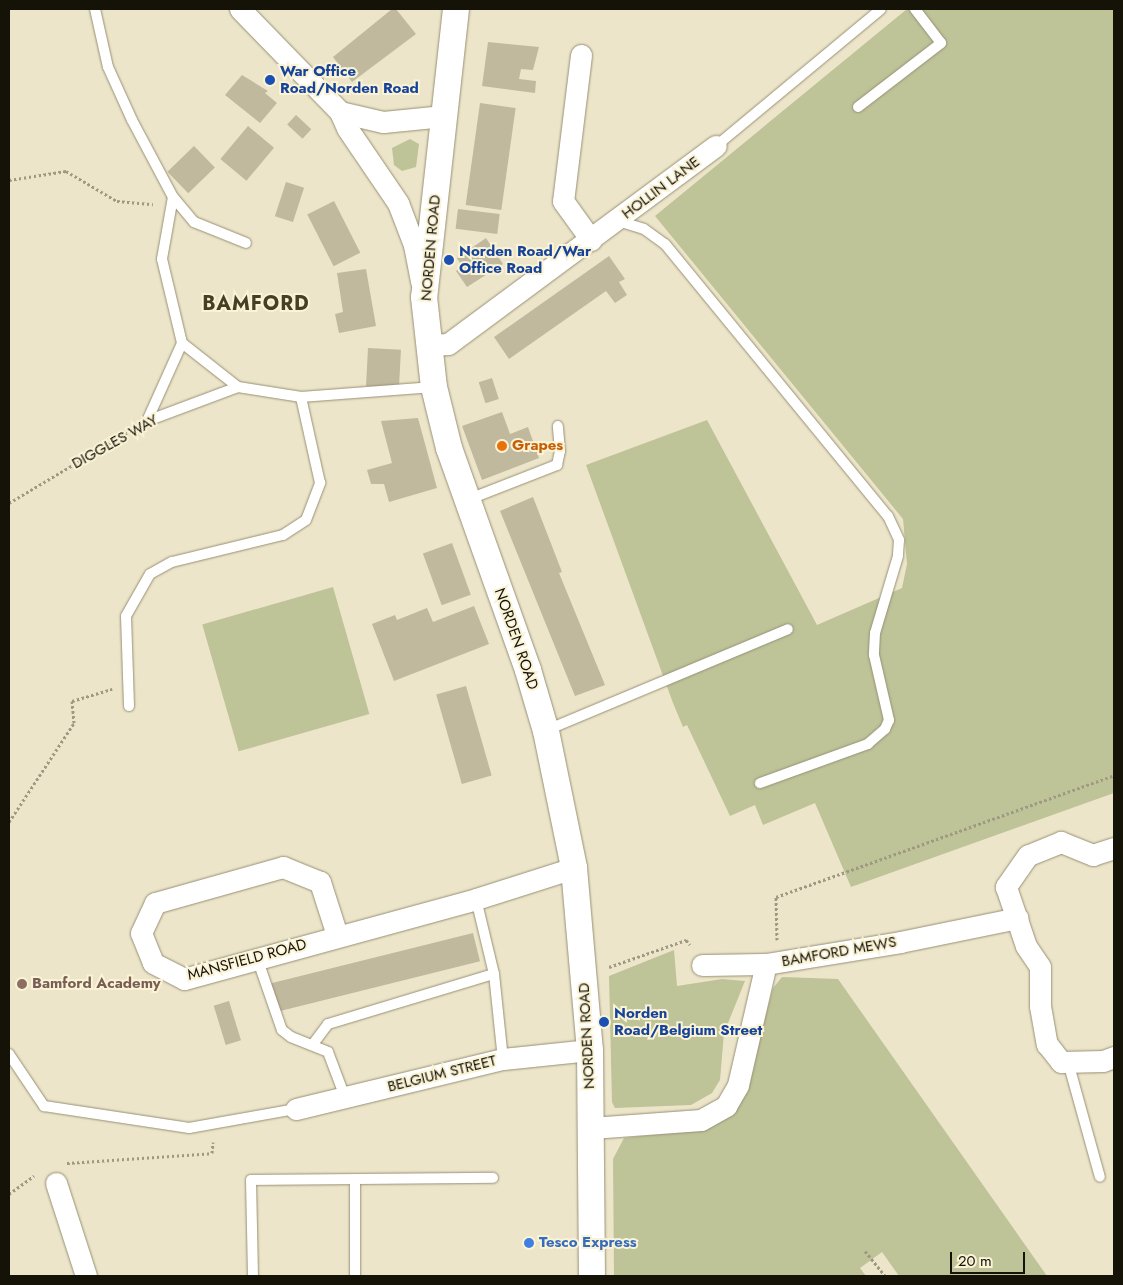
<!DOCTYPE html>
<style>
body{margin:0}
#map{position:relative;width:1123px;height:1285px;overflow:hidden;background:#ede5c9;font-family:Jost,sans-serif}
div>[style]{position:absolute}
.green>*{inset:0;background:#bec398;transform-origin:0 0}
.building>*{inset:0;background:#c1b99e;transform-origin:0 0}
.path>*{height:3px;margin-top:-1.5px;transform-origin:0;background:repeating-linear-gradient(90deg,#9f9983 0 2.5px,transparent 0 5px)}
.roads{filter:drop-shadow(0 0 1px #979076) drop-shadow(0 0 1px #979076)}
.service>*{height:10px;margin:-5px;padding:0 5px;transform-origin:5px;border-radius:5px;background:#fff}
.minor>*{height:21px;margin:-10.5px;padding:0 10.5px;transform-origin:10.5px;border-radius:10.5px;background:#fff}
.tertiary>*{height:26px;margin:-13px;padding:0 13px;transform-origin:13px;border-radius:13px;background:#fff}
.dots>*{width:14px;height:14px;translate:-50% -50%;box-sizing:border-box;border:2px solid #faf3d6;border-radius:50%}
span{translate:-50% -50%;white-space:nowrap;text-align:center;line-height:1.15;-webkit-text-stroke:4px #faf3d6;paint-order:stroke}
.transit-label{font-size:15px;color:#164399;font-weight:700}
.left{translate:0 -50%;text-align:left}
.street-label{font-size:15px;color:#151208}
.food-label{font-size:15px;color:#c56008;font-weight:700}
.education-label{font-size:15px;color:#785e54;font-weight:700}
.shop-label{font-size:15px;color:#366cbe;font-weight:700}
.district-label{font-size:20px;color:#453f27;font-weight:700;letter-spacing:1px}
.frame{position:absolute;inset:0;border:10px solid #151208;pointer-events:none}
.scale{position:absolute;left:950px;top:1252px;width:75px;height:22px;box-sizing:border-box;border:2px solid #151208;border-top:0;padding-left:6px;font-size:15px;line-height:18px;white-space:nowrap;color:#151208;-webkit-text-stroke:4px #faf3d6;paint-order:stroke}
</style>
<div id="map">
<div class="green">
<i style="clip-path:polygon(907px 9px,1114px 9px,1114px 793px,851px 887px,815px 803px,763px 825px,755px 805px,730px 816px,687px 725px,683px 727px,673px 703px,586px 465px,707px 420px,817px 625px,902px 588px,907px 564px,903px 519px,655px 216px)"></i>
<i style="clip-path:polygon(410px 139px,419px 144px,416px 167px,402px 171px,394px 165px,392px 148px)"></i>
<i style="left:333px;top:587px;width:132px;height:136px;rotate:74deg"></i>
<i style="clip-path:polygon(674px 950px,677px 986px,722px 979px,745px 981px,724px 1033px,720px 1080px,712px 1093px,691px 1105px,615px 1108px,612px 1102px,609px 976px)"></i>
<i style="clip-path:polygon(782px 977px,838px 979px,1047px 1276px,899px 1276px,882px 1252px,860px 1268px,866px 1276px,614px 1276px,613px 1159px,624px 1138px,706px 1129px,752px 1066px,773px 988px)"></i>
</div>
<div class="building">
<i style="clip-path:polygon(392px 9px,396px 9px,416px 34px,352px 82px,333px 57px)"></i>
<i style="clip-path:polygon(488px 42px,539px 47px,533px 70px,521px 69px,519px 79px,536px 81px,535px 93px,482px 86px)"></i>
<i style="clip-path:polygon(242px 75px,268px 91px,265px 93px,277px 103px,260px 123px,225px 95px)"></i>
<i style="left:480px;top:103px;width:36px;height:103px;rotate:8deg"></i>
<i style="left:296px;top:115px;width:21px;height:13px;rotate:43deg"></i>
<i style="left:248px;top:126px;width:34px;height:43px;rotate:40deg"></i>
<i style="left:194px;top:146px;width:30px;height:37px;rotate:46deg"></i>
<i style="left:286px;top:182px;width:19px;height:36px;rotate:18deg"></i>
<i style="left:334px;top:201px;width:58px;height:30px;rotate:63deg"></i>
<i style="left:458px;top:209px;width:42px;height:20px;rotate:7deg"></i>
<i style="clip-path:polygon(486px 238px,503px 264px,467px 287px,456px 271px,462px 266px,457px 258px)"></i>
<i style="clip-path:polygon(609px 256px,625px 279px,619px 282px,627px 295px,615px 303px,606px 291px,509px 359px,494px 337px)"></i>
<i style="clip-path:polygon(366px 269px,376px 326px,339px 333px,335px 314px,343px 312px,337px 273px)"></i>
<i style="left:368px;top:348px;width:33px;height:38px;rotate:3deg"></i>
<i style="left:492px;top:378px;width:22px;height:14px;rotate:72deg"></i>
<i style="clip-path:polygon(502px 412px,510px 434px,528px 427px,539px 458px,482px 480px,462px 426px)"></i>
<i style="clip-path:polygon(418px 418px,437px 488px,389px 502px,384px 484px,371px 484px,367px 470px,392px 463px,381px 421px)"></i>
<i style="clip-path:polygon(533px 497px,562px 572px,559px 573px,605px 685px,575px 696px,500px 511px)"></i>
<i style="left:452px;top:543px;width:55px;height:31px;rotate:70deg"></i>
<i style="clip-path:polygon(474px 606px,489px 644px,394px 681px,372px 624px,395px 615px,397px 620px,427px 608px,433px 622px)"></i>
<i style="left:466px;top:686px;width:93px;height:31px;rotate:74deg"></i>
<i style="left:473px;top:933px;width:29px;height:210px;rotate:76deg"></i>
<i style="left:229px;top:1001px;width:41px;height:16px;rotate:73deg"></i>
</div>
<div class="path">
<i style="left:9px;top:180px;width:58px;rotate:-9deg"></i>
<i style="left:66px;top:171px;width:59px;rotate:30.5deg"></i>
<i style="left:117px;top:201px;width:36px;rotate:5deg"></i>
<i style="left:9px;top:503px;width:144px;rotate:-30.8deg"></i>
<i style="left:9px;top:822px;width:118px;rotate:-56.7deg"></i>
<i style="left:74px;top:723px;width:22px;rotate:-95deg"></i>
<i style="left:72px;top:701px;width:42px;rotate:-16.7deg"></i>
<i style="left:777px;top:940px;width:43px;rotate:-91.3deg"></i>
<i style="left:776px;top:897px;width:359px;rotate:-19.8deg"></i>
<i style="left:609px;top:967px;width:82px;rotate:-19.3deg"></i>
<i style="left:686px;top:940px;width:6px;rotate:51deg"></i>
<i style="left:67px;top:1163px;width:145px;rotate:-3.9deg"></i>
<i style="left:212px;top:1153px;width:11px;rotate:-85deg"></i>
<i style="left:9px;top:1194px;width:31px;rotate:-36deg"></i>
<i style="left:865px;top:1251px;width:32px;rotate:51deg"></i>
</div>
<div class="roads">
<div class="service">
<i style="left:95px;top:9px;width:59px;rotate:77.4deg"></i>
<i style="left:108px;top:67px;width:58px;rotate:65.6deg"></i>
<i style="left:132px;top:120px;width:87px;rotate:62deg"></i>
<i style="left:173px;top:197px;width:33px;rotate:50deg"></i>
<i style="left:194px;top:222px;width:56px;rotate:22deg"></i>
<i style="left:858px;top:107px;width:105px;rotate:-37.6deg"></i>
<i style="left:941px;top:43px;width:43px;rotate:-127.4deg"></i>
<i style="left:716px;top:146px;width:214px;rotate:-39.7deg"></i>
<i style="left:173px;top:197px;width:63px;rotate:100.1deg"></i>
<i style="left:162px;top:259px;width:86px;rotate:76.6deg"></i>
<i style="left:618px;top:221px;width:27px;rotate:17deg"></i>
<i style="left:644px;top:229px;width:26px;rotate:36deg"></i>
<i style="left:665px;top:244px;width:352px;rotate:50.7deg"></i>
<i style="left:888px;top:516px;width:26px;rotate:65deg"></i>
<i style="left:899px;top:540px;width:16px;rotate:94deg"></i>
<i style="left:898px;top:556px;width:80px;rotate:106.6deg"></i>
<i style="left:875px;top:633px;width:22px;rotate:93deg"></i>
<i style="left:874px;top:655px;width:67px;rotate:77deg"></i>
<i style="left:889px;top:720px;width:10px;rotate:114deg"></i>
<i style="left:885px;top:729px;width:23px;rotate:139deg"></i>
<i style="left:868px;top:744px;width:115px;rotate:160.1deg"></i>
<i style="left:147px;top:421px;width:97px;rotate:-20.5deg"></i>
<i style="left:238px;top:387px;width:64px;rotate:9deg"></i>
<i style="left:301px;top:397px;width:133px;rotate:-4.3deg"></i>
<i style="left:147px;top:421px;width:85px;rotate:-65.8deg"></i>
<i style="left:182px;top:343px;width:71px;rotate:38.2deg"></i>
<i style="left:467px;top:500px;width:97px;rotate:-21.3deg"></i>
<i style="left:557px;top:465px;width:14px;rotate:-78deg"></i>
<i style="left:560px;top:451px;width:25px;rotate:-95deg"></i>
<i style="left:129px;top:706px;width:90px;rotate:-91.9deg"></i>
<i style="left:126px;top:616px;width:48px;rotate:-60.3deg"></i>
<i style="left:150px;top:574px;width:25px;rotate:-29deg"></i>
<i style="left:172px;top:562px;width:114px;rotate:-13.7deg"></i>
<i style="left:283px;top:535px;width:27px;rotate:-33deg"></i>
<i style="left:306px;top:520px;width:40px;rotate:-69deg"></i>
<i style="left:320px;top:483px;width:88px;rotate:-102.5deg"></i>
<i style="left:547px;top:730px;width:261px;rotate:-22.7deg"></i>
<i style="left:476px;top:899px;width:77px;rotate:76.5deg"></i>
<i style="left:494px;top:974px;width:85px;rotate:84deg"></i>
<i style="left:257px;top:958px;width:76px;rotate:70.9deg"></i>
<i style="left:282px;top:1030px;width:11px;rotate:38deg"></i>
<i style="left:291px;top:1037px;width:40px;rotate:22deg"></i>
<i style="left:328px;top:1052px;width:48px;rotate:69.3deg"></i>
<i style="left:313px;top:1044px;width:25px;rotate:-53deg"></i>
<i style="left:328px;top:1024px;width:173px;rotate:-16.8deg"></i>
<i style="left:9px;top:1054px;width:63px;rotate:56.1deg"></i>
<i style="left:44px;top:1106px;width:147px;rotate:8.6deg"></i>
<i style="left:189px;top:1128px;width:109px;rotate:-10.1deg"></i>
<i style="left:1068px;top:1062px;width:119px;rotate:74.5deg"></i>
<i style="left:355px;top:1179px;width:97px;rotate:90deg"></i>
<i style="left:253px;top:1276px;width:96px;rotate:-91.2deg"></i>
<i style="left:251px;top:1180px;width:242px;rotate:-0.5deg"></i>
</div>
<div class="minor">
<i style="left:240px;top:9px;width:144px;rotate:45.8deg"></i>
<i style="left:340px;top:112px;width:17px;rotate:66deg"></i>
<i style="left:347px;top:128px;width:91px;rotate:55.8deg"></i>
<i style="left:398px;top:203px;width:45px;rotate:69.1deg"></i>
<i style="left:414px;top:245px;width:38px;rotate:79deg"></i>
<i style="left:581px;top:55px;width:147px;rotate:97deg"></i>
<i style="left:563px;top:201px;width:48px;rotate:54.3deg"></i>
<i style="left:340px;top:112px;width:44px;rotate:13.1deg"></i>
<i style="left:383px;top:122px;width:61px;rotate:-5.6deg"></i>
<i style="left:429px;top:345px;width:19px;rotate:-3deg"></i>
<i style="left:448px;top:344px;width:333px;rotate:-36.5deg"></i>
<i style="left:1114px;top:848px;width:22px;rotate:162deg"></i>
<i style="left:1093px;top:855px;width:35px;rotate:-158deg"></i>
<i style="left:1061px;top:842px;width:35px;rotate:158deg"></i>
<i style="left:1028px;top:855px;width:39px;rotate:125deg"></i>
<i style="left:1006px;top:887px;width:62px;rotate:71.3deg"></i>
<i style="left:1026px;top:946px;width:25px;rotate:56deg"></i>
<i style="left:1040px;top:967px;width:39px;rotate:90deg"></i>
<i style="left:1040px;top:1006px;width:39px;rotate:80deg"></i>
<i style="left:1047px;top:1044px;width:23px;rotate:52deg"></i>
<i style="left:1061px;top:1062px;width:42px;rotate:-1.4deg"></i>
<i style="left:1103px;top:1061px;width:12px;rotate:-20deg"></i>
<i style="left:337px;top:935px;width:56px;rotate:-107.8deg"></i>
<i style="left:320px;top:882px;width:40px;rotate:-158deg"></i>
<i style="left:283px;top:867px;width:133px;rotate:164.3deg"></i>
<i style="left:155px;top:903px;width:33px;rotate:115deg"></i>
<i style="left:141px;top:933px;width:32px;rotate:68deg"></i>
<i style="left:153px;top:963px;width:35px;rotate:27deg"></i>
<i style="left:184px;top:979px;width:303px;rotate:-15.3deg"></i>
<i style="left:476px;top:899px;width:103px;rotate:-17.6deg"></i>
<i style="left:702px;top:965px;width:64px;rotate:-0.9deg"></i>
<i style="left:296px;top:1109px;width:213px;rotate:-13.6deg"></i>
<i style="left:503px;top:1059px;width:87px;rotate:-5.9deg"></i>
<i style="left:591px;top:1128px;width:110px;rotate:-4.2deg"></i>
<i style="left:701px;top:1120px;width:29px;rotate:-29deg"></i>
<i style="left:726px;top:1106px;width:24px;rotate:-60deg"></i>
<i style="left:738px;top:1085px;width:124px;rotate:-77deg"></i>
<i style="left:766px;top:964px;width:136px;rotate:-9.3deg"></i>
<i style="left:900px;top:942px;width:120px;rotate:-11.5deg"></i>
<i style="left:56px;top:1183px;width:98px;rotate:72.1deg"></i>
</div>
<div class="tertiary">
<i style="left:456px;top:9px;width:290px;rotate:96.3deg"></i>
<i style="left:424px;top:297px;width:91px;rotate:83.7deg"></i>
<i style="left:434px;top:387px;width:63px;rotate:76.2deg"></i>
<i style="left:449px;top:448px;width:236px;rotate:70.4deg"></i>
<i style="left:528px;top:670px;width:64px;rotate:73.6deg"></i>
<i style="left:546px;top:731px;width:140px;rotate:78.4deg"></i>
<i style="left:574px;top:868px;width:183px;rotate:85deg"></i>
<i style="left:590px;top:1050px;width:226px;rotate:89.5deg"></i>
</div>
</div>
<div class="dots">
<i style="left:270px;top:80px;background:#1a4fb4"></i>
<i style="left:449px;top:260px;background:#1a4fb4"></i>
<i style="left:502px;top:446px;background:#e8710a"></i>
<i style="left:22px;top:984px;background:#8d6e63"></i>
<i style="left:604px;top:1022px;background:#1a4fb4"></i>
<i style="left:529px;top:1243px;background:#3f7fe0"></i>
</div>
<div class="transit-label">
<span class="left" style="left:280px;top:80px">War Office<br>Road/Norden Road</span>
<span class="left" style="left:459px;top:260px">Norden Road/War<br>Office Road</span>
<span class="left" style="left:614px;top:1022px">Norden<br>Road/Belgium Street</span>
</div>
<div class="street-label">
<span style="left:661px;top:188px;rotate:-37deg">HOLLIN LANE</span>
<span style="left:431px;top:248px;rotate:-85deg">NORDEN ROAD</span>
<span style="left:115px;top:442px;rotate:-29deg">DIGGLES WAY</span>
<span style="left:516px;top:639px;rotate:71deg">NORDEN ROAD</span>
<span style="left:839px;top:952px;rotate:-10deg">BAMFORD MEWS</span>
<span style="left:247px;top:960px;rotate:-15deg">MANSFIELD ROAD</span>
<span style="left:587px;top:1036px;rotate:-93deg">NORDEN ROAD</span>
<span style="left:442px;top:1074px;rotate:-14deg">BELGIUM STREET</span>
</div>
<div class="food-label">
<span class="left" style="left:512px;top:446px">Grapes</span>
</div>
<div class="education-label">
<span class="left" style="left:32px;top:984px">Bamford Academy</span>
</div>
<div class="shop-label">
<span class="left" style="left:539px;top:1243px">Tesco Express</span>
</div>
<div class="district-label">
<span style="left:256px;top:303px">BAMFORD</span>
</div>
<div class="frame"></div>
<div class="scale">20 m</div>
</div>
